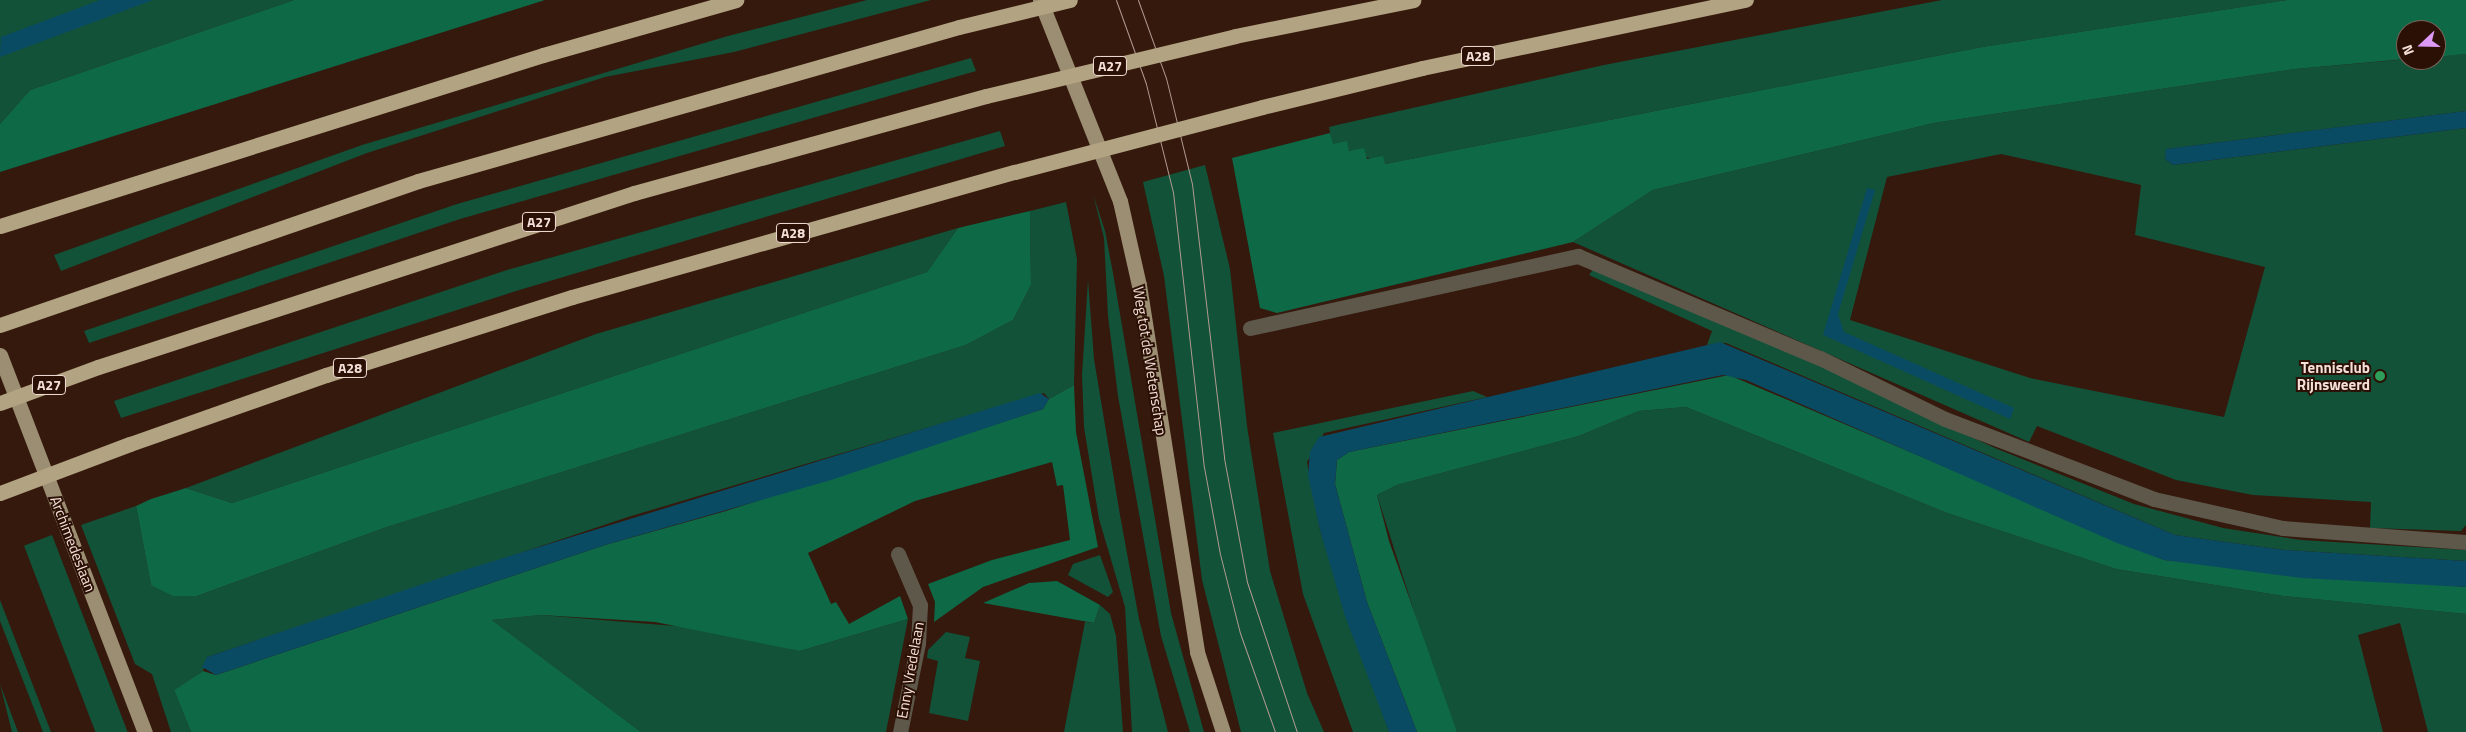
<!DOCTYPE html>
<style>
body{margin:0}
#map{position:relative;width:2466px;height:732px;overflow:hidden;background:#35190d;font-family:"Titillium Web",sans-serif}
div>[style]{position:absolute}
.green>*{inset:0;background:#125238;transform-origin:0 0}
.forest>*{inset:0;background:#0d6946}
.water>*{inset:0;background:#0a4b64}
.minor>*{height:15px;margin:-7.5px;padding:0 7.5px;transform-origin:7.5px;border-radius:7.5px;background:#5e584b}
.major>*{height:15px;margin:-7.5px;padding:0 7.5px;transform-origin:7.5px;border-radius:7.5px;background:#9b8e72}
.highway>*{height:15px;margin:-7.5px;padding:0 7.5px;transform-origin:7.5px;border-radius:7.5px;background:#b2a382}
.tram>*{height:1px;margin:-0.5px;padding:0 0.5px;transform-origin:0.5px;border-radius:0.5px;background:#b19a91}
.highway-bridge>*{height:15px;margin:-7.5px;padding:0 7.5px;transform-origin:7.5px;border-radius:7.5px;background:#b2a382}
.dots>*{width:14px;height:14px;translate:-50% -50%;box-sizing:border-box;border:2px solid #2b1005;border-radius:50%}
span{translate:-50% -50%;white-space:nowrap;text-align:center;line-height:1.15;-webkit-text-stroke:4px #2b1005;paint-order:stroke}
.shield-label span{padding:1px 4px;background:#2b1005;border:1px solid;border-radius:4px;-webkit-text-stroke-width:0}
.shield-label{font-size:14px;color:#f4e0d8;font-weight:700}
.street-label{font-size:15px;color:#f4e0d8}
.poi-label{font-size:15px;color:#f4e0d8;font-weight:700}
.right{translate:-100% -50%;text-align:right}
.north{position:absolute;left:2396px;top:20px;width:50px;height:50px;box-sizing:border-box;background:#2b1005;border:1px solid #7b6359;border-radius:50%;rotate:249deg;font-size:14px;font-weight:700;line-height:20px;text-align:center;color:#f4e0d8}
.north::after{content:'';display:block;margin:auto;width:18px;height:22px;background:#dc99f5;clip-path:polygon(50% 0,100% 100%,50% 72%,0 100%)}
</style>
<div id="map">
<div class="green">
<i style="clip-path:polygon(0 0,294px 0,30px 90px,0 124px)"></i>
<i style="clip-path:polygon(867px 0,931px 0,734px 52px,605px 77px,367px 153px,61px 271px,54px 255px,362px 145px,728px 36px)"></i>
<i style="clip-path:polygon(1942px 0,2287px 0,1982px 47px,1385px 164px,1332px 144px,1329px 127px,1337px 125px,1604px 65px)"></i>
<i style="clip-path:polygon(evenodd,2466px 54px,2466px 111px,2167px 149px,2165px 159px,2173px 165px,2466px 128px,2466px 525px,2461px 531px,2370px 528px,2371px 502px,2253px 495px,2176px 480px,2037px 426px,2029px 442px,1573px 242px,1653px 190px,1934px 123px,2295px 69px,2466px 54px,2001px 154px,2141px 185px,2135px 235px,2265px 267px,2224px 417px,2030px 378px,1850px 320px,1887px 177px,2001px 154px)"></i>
<i style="clip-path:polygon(971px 58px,976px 71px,460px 219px,89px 343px,84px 331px,457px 204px)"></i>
<i style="clip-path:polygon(1000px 131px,1005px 146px,516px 291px,121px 418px,114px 401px,507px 270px)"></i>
<i style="clip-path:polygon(1205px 165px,1230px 269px,1247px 426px,1270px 571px,1307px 693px,1324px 732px,1241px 732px,1202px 580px,1164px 276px,1143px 182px)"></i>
<i style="clip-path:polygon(1093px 194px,1105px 231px,1113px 273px,1171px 613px,1204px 732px,1190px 732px,1161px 636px,1118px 396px,1108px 316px,1104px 238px)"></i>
<i style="clip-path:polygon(1066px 202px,1077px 259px,1074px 385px,1049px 399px,1044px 393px,628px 517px,207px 657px,203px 671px,174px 690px,191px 732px,171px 732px,152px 674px,135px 664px,81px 525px,136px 506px,151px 585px,197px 596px,387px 527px,966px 345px,1013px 320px,1031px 285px,1030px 211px)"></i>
<i style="clip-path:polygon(958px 228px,927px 272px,232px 503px,186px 488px,596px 334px)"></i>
<i style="clip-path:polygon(1594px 268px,1741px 329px,1995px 448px,2134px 504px,2223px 528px,2301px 540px,2466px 550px,2466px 561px,2284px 550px,2175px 535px,1726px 343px,1707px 345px,1712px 331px,1589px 275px)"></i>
<i style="clip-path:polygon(1088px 280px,1094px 359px,1120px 515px,1139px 619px,1168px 732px,1132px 732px,1125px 607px,1099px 519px,1084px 427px,1082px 375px)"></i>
<i style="clip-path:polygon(1473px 391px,1487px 397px,1324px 433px,1307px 462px,1320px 530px,1389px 732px,1353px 732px,1303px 594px,1273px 433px)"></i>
<i style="clip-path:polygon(1686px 407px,1947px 513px,2116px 569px,2283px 596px,2466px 614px,2466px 732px,2428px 732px,2400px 623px,2358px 635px,2383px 732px,1457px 732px,1440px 693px,1377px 495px,1397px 485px,1579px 436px,1639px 411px)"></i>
<i style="left:52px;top:535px;width:211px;height:30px;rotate:69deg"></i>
<i style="clip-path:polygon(1100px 555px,1113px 592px,1108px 597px,1068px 575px,1073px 564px)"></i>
<i style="clip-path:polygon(0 600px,51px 732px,43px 732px,0 621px)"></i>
<i style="clip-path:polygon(1100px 605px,1110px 614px,1116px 636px,1123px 732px,1064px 732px,1085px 622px,1094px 623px)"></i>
<i style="clip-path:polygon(541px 615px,699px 628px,800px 651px,908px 619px,886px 732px,641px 732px,492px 620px)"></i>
<i style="clip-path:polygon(946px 632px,970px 637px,965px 658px,980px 661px,968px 721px,929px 713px,938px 661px,927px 658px,928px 650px)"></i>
<i style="clip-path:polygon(0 684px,18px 732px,12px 732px)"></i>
</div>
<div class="forest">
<i style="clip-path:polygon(294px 0,545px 0,0 172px,0 124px,30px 90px)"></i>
<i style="clip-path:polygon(2287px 0,2466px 0,2466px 54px,2436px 57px,2436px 30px,2406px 30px,2406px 59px,2295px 69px,1934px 123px,1653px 190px,1573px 242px,1277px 313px,1260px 308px,1232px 158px,1330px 133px,1333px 144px,1347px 141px,1349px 151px,1364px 148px,1367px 159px,1383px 156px,1385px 164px,1982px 47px)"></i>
<i style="clip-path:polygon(1030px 211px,1031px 285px,1013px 320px,966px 345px,387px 527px,197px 596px,173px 596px,151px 585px,136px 506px,151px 499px,186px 488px,232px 503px,927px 272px,958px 228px)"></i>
<i style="clip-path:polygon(1729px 375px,2164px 560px,2466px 587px,2466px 614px,2283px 596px,2116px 569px,1947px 513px,1686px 407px,1639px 411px,1579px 436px,1397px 485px,1377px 495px,1389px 541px,1457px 732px,1417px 732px,1367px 602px,1335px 484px,1337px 460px,1349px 452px)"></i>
<i style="clip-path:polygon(1074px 385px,1076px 432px,1098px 547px,983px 587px,934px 622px,935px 602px,928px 584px,992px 560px,1070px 540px,1063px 485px,1057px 486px,1052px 462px,915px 501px,808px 553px,831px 604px,836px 602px,849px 624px,900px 596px,908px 619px,800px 651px,655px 622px,541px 615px,492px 620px,641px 732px,191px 732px,174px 690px,203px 671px,216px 675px,605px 545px,726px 511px,1043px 409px,1049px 399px)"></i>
<i style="clip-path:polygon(1057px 581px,1100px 605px,1094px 623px,983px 603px,1029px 583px)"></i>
</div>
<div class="water">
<i style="clip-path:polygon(100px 0,153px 0,0 57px,1px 37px)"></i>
<i style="clip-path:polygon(2466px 111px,2466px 128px,2173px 165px,2165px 159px,2166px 149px)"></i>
<i style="clip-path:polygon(1867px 188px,1875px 190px,1838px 314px,1844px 332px,2014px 408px,2010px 419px,1823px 335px)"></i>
<i style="clip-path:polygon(1720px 342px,2175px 535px,2284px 550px,2466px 561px,2466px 587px,2302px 578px,2164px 560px,2117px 543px,1746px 380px,1723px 375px,1349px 452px,1337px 460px,1335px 484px,1367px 602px,1417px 732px,1389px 732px,1345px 616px,1320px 530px,1308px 475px,1310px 452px,1319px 437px)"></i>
<i style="clip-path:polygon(1040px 393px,1049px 399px,1043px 409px,831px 480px,605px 545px,216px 675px,202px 667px,207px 657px,461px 571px)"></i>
</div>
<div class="minor">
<i style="left:1250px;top:328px;width:336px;rotate:-12.4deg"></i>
<i style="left:1578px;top:256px;width:263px;rotate:22.9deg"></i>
<i style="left:1820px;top:358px;width:139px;rotate:26deg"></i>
<i style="left:1945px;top:419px;width:224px;rotate:20.9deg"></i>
<i style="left:2154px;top:499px;width:132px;rotate:12.7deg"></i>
<i style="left:2283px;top:528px;width:184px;rotate:4.4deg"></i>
<i style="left:898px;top:554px;width:56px;rotate:66.7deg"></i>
<i style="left:920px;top:605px;width:38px;rotate:93deg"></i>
<i style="left:918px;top:643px;width:91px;rotate:101.4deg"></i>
</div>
<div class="major">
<i style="left:1040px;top:0;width:216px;rotate:68.3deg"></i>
<i style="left:1120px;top:201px;width:86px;rotate:77.3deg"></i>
<i style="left:1139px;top:285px;width:372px;rotate:81deg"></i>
<i style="left:1197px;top:652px;width:84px;rotate:72deg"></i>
<i style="left:0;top:355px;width:404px;rotate:69deg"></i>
</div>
<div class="highway">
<i style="left:1235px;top:36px;width:182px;rotate:-11.4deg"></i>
<i style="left:1262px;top:107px;width:165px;rotate:-13.7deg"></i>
<i style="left:1422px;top:68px;width:331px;rotate:-11.9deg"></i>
<i style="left:0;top:226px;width:569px;rotate:-17.48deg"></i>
<i style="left:543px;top:55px;width:201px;rotate:-15.9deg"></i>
<i style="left:0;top:325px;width:442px;rotate:-19deg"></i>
<i style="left:418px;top:181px;width:562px;rotate:-15.89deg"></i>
<i style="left:98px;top:367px;width:564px;rotate:-17.98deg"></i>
<i style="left:634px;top:193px;width:365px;rotate:-15.4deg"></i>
<i style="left:130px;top:444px;width:208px;rotate:-19.4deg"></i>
<i style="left:326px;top:375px;width:258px;rotate:-17.6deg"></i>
<i style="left:572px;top:297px;width:460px;rotate:-15.8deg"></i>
</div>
<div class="tram">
<i style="left:1116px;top:0;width:89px;rotate:70.3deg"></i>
<i style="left:1146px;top:84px;width:111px;rotate:76deg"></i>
<i style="left:1173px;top:192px;width:277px;rotate:83.6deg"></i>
<i style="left:1204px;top:467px;width:88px;rotate:79.6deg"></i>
<i style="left:1220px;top:554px;width:81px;rotate:75.8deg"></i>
<i style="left:1240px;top:633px;width:105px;rotate:70.5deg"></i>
<i style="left:1138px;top:0;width:83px;rotate:70.3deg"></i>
<i style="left:1166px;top:78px;width:109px;rotate:76.2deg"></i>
<i style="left:1192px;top:184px;width:276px;rotate:83.3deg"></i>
<i style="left:1224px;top:458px;width:126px;rotate:79.5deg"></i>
<i style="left:1247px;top:582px;width:158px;rotate:71.6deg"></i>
</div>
<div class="highway-bridge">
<i style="left:959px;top:27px;width:114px;rotate:-13.7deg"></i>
<i style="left:986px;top:96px;width:256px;rotate:-13.5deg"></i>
<i style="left:1015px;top:172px;width:255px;rotate:-14.7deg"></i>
<i style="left:0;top:403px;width:104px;rotate:-20.2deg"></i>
<i style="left:0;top:493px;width:139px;rotate:-20.7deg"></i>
</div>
<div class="dots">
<i style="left:2380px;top:376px;background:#2e9e5b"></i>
</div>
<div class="shield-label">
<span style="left:1478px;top:56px">A28</span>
<span style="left:1110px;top:66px">A27</span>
<span style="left:539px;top:222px">A27</span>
<span style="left:793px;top:233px">A28</span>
<span style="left:350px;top:368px">A28</span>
<span style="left:49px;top:385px">A27</span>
</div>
<div class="street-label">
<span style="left:1150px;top:361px;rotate:81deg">Weg tot de Wetenschap</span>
<span style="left:73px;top:544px;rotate:69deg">Archimedeslaan</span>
<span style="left:910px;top:670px;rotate:-80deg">Enny Vredelaan</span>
</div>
<div class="poi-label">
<span class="right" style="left:2370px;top:376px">Tennisclub<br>Rijnsweerd</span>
</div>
<div class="north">N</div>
</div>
